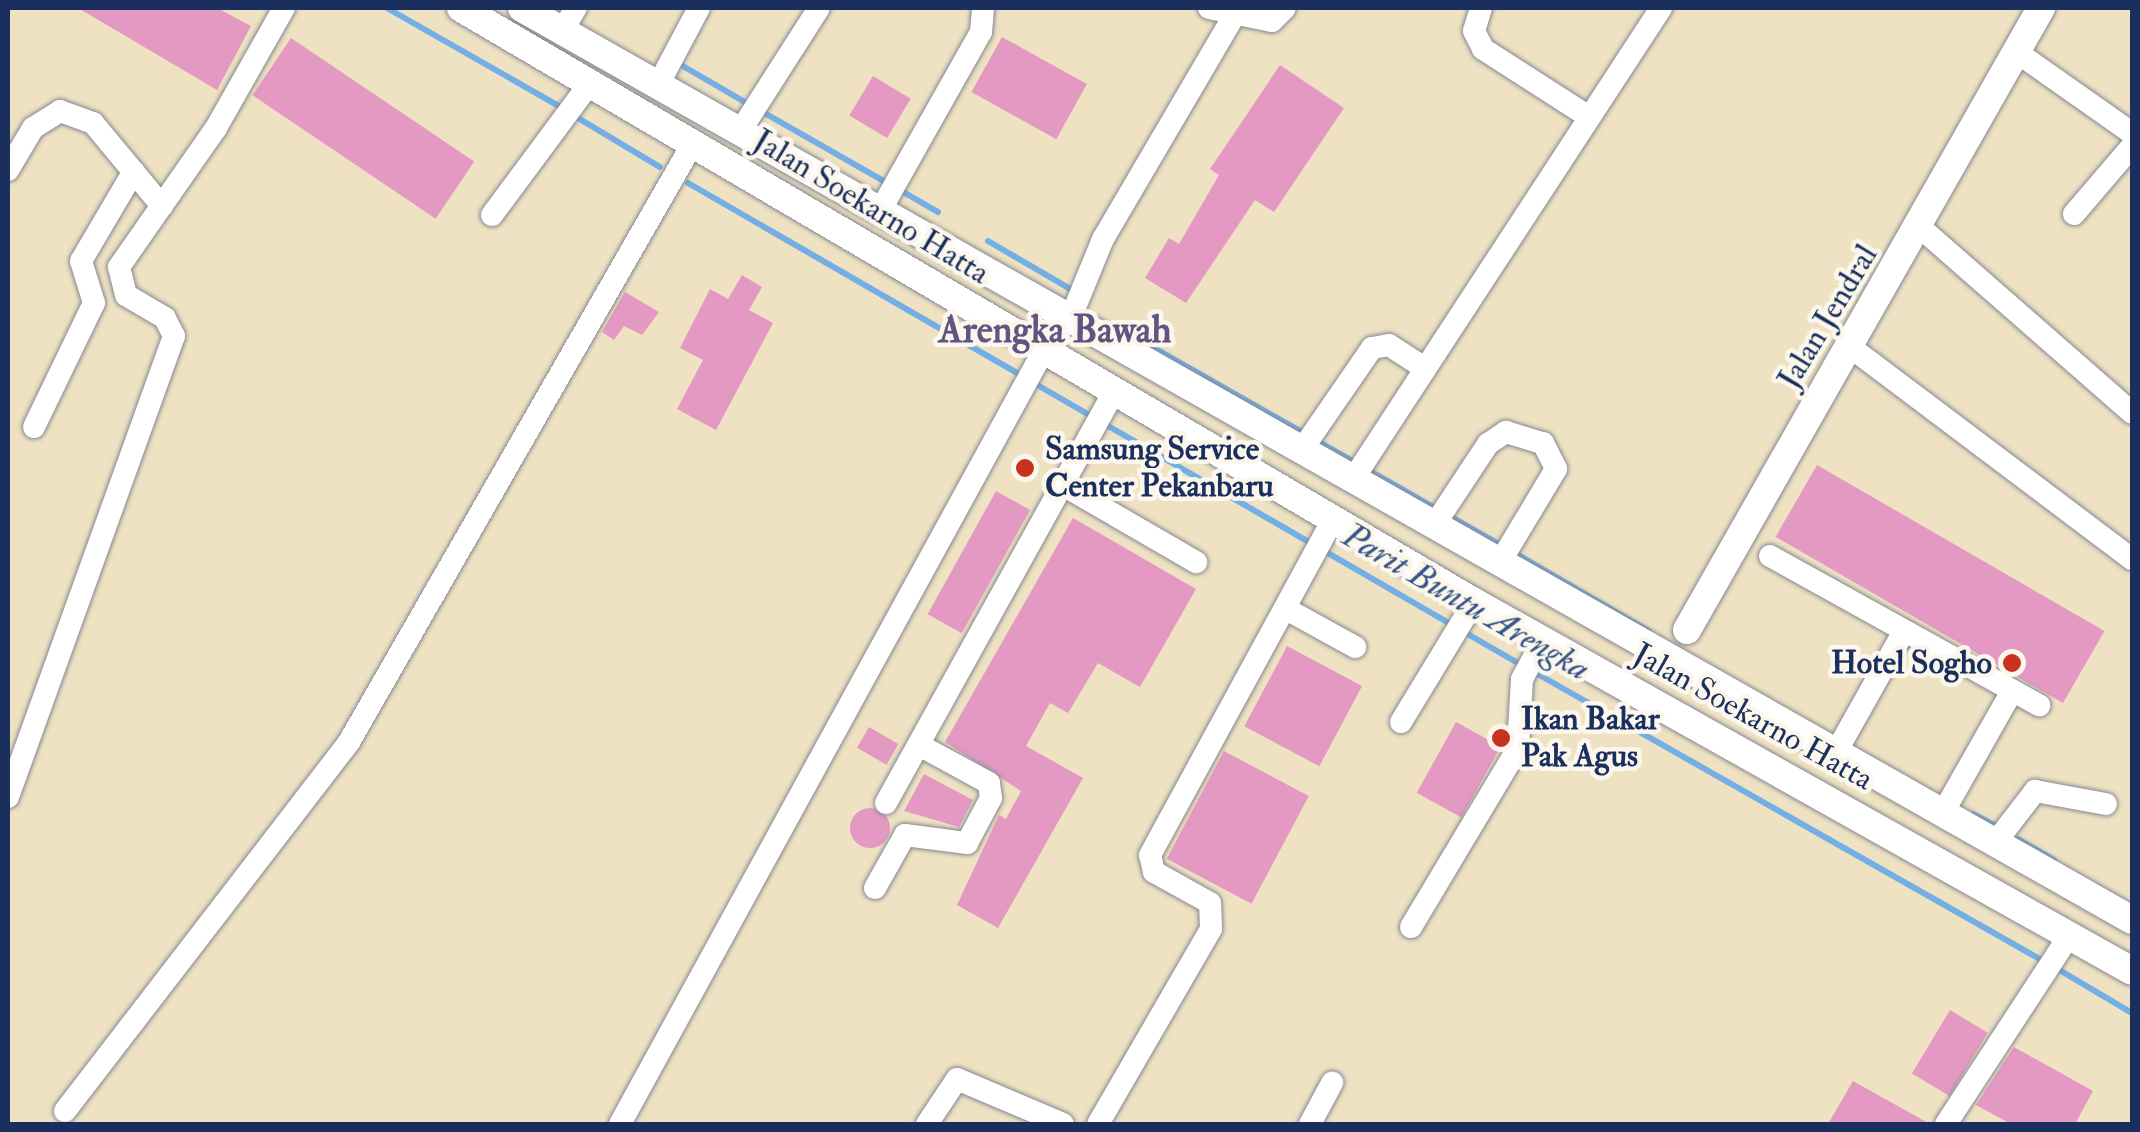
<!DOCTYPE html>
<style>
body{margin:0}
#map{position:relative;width:2140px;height:1132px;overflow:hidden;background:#efe2c3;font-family:"IM FELL Double Pica",serif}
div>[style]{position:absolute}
.stream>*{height:6px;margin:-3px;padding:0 3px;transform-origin:3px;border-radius:3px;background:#73aee4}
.building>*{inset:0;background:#e499c2;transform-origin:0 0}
.round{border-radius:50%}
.roads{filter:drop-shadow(0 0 2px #858890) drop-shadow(0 0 2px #858890)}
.minor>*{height:22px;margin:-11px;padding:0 11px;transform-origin:11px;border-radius:11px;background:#fff}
.major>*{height:28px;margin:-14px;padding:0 14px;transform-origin:14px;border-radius:14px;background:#fff}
.dots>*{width:28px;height:28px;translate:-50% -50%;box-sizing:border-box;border:5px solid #fbf7ec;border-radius:50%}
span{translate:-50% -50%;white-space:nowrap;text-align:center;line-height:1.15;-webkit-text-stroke:9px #fbf7ec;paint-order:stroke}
.street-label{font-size:32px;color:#1b2f5e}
.poi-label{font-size:32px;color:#1b2f5e;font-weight:700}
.left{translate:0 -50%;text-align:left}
.right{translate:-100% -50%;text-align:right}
.water-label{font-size:35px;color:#355586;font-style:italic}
.quarter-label{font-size:38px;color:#615481;font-weight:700}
.frame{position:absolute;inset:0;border:10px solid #1b2f5e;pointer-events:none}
</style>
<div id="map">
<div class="stream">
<i style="left:387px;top:8px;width:196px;rotate:29.7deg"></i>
<i style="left:676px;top:62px;width:86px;rotate:30.2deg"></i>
<i style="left:761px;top:111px;width:147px;rotate:29.7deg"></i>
<i style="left:573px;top:115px;width:101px;rotate:30.9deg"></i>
<i style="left:688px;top:183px;width:386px;rotate:30deg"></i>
<i style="left:900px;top:190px;width:44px;rotate:30.1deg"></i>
<i style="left:988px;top:241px;width:99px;rotate:30.2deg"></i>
<i style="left:1114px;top:325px;width:372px;rotate:29.7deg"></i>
<i style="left:1034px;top:383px;width:565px;rotate:30.06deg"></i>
<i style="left:1448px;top:515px;width:62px;rotate:29.9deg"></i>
<i style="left:1513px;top:552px;width:157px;rotate:30.2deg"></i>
<i style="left:1534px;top:672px;width:588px;rotate:29.58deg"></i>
<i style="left:1973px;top:814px;width:32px;rotate:28deg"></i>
<i style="left:2018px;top:839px;width:42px;rotate:30.3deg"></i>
<i style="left:2056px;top:968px;width:88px;rotate:30.6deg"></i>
</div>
<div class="building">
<i style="clip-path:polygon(78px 8px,217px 8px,251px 26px,217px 90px)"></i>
<i style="left:1002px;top:37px;width:97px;height:63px;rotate:29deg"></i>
<i style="left:291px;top:38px;width:221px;height:69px;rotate:34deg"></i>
<i style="clip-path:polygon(1280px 65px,1344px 108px,1274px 212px,1255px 200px,1186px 303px,1145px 278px,1169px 238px,1179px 244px,1219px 175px,1210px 169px)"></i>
<i style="left:873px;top:76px;width:44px;height:46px;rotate:31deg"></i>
<i style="clip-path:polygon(742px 275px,762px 287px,749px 310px,773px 323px,716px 430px,677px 409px,703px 360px,680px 348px,710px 289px,728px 299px)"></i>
<i style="clip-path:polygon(625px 292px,659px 312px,642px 335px,624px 326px,614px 340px,602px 332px)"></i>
<i style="left:1817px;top:465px;width:332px;height:83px;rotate:30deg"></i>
<i style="left:996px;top:491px;width:39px;height:141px;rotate:29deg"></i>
<i style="clip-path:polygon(1073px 518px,1196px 589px,1140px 687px,1098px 663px,1068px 713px,1050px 703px,1026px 746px,1083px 778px,998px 928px,957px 905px,999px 815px,1006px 819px,1021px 791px,945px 742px)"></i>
<i style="left:1287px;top:646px;width:85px;height:91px;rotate:28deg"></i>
<i style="left:1456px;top:722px;width:51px;height:81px;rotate:29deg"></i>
<i style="left:869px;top:727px;width:34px;height:24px;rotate:30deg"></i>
<i style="left:1224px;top:751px;width:96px;height:122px;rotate:28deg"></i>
<i style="clip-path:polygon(924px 774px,973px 800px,959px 827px,904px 811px)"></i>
<i class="round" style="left:850px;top:808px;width:40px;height:40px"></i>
<i style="left:1950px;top:1010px;width:44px;height:74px;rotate:31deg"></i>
<i style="clip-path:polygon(2014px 1047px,2093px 1091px,2075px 1124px,2011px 1124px,1976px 1105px)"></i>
<i style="clip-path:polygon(1853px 1081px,1930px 1124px,1828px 1124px)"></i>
</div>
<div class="roads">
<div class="minor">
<i style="left:1209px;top:8px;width:64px;rotate:11.7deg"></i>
<i style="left:1272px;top:21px;width:18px;rotate:-45deg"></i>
<i style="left:1481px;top:8px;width:24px;rotate:107deg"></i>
<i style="left:1474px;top:31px;width:20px;rotate:63deg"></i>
<i style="left:1483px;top:49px;width:122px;rotate:32.7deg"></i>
<i style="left:562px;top:31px;width:27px;rotate:-59deg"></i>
<i style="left:2018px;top:53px;width:139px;rotate:35.1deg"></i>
<i style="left:657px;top:87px;width:89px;rotate:-62deg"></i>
<i style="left:739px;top:133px;width:148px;rotate:-57.4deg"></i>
<i style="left:8px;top:170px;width:49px;rotate:-59.2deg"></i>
<i style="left:33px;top:128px;width:32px;rotate:-32deg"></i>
<i style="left:60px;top:111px;width:35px;rotate:20deg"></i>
<i style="left:93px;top:123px;width:108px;rotate:50.3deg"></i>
<i style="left:880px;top:211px;width:206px;rotate:-60.6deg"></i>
<i style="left:981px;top:32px;width:24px;rotate:-85deg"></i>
<i style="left:2074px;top:214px;width:89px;rotate:-49.5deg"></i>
<i style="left:492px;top:215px;width:164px;rotate:-53.4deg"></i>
<i style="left:1922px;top:229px;width:279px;rotate:41.2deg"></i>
<i style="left:1071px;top:317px;width:84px;rotate:-67.7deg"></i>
<i style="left:1103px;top:239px;width:259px;rotate:-59.6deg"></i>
<i style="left:1849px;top:346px;width:354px;rotate:37deg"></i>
<i style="left:34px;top:427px;width:138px;rotate:-64.2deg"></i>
<i style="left:94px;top:303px;width:44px;rotate:-107.2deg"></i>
<i style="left:81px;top:261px;width:104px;rotate:-59.5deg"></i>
<i style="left:1301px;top:451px;width:125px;rotate:-55.4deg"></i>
<i style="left:1372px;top:348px;width:17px;rotate:-10deg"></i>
<i style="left:1389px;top:345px;width:40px;rotate:32.9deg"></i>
<i style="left:1352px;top:481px;width:565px;rotate:-56.84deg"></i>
<i style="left:1063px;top:485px;width:154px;rotate:30.1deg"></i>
<i style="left:1433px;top:527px;width:100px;rotate:-56.5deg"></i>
<i style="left:1488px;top:444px;width:22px;rotate:-34deg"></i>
<i style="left:1506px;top:432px;width:39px;rotate:17deg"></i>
<i style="left:1543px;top:443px;width:29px;rotate:63deg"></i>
<i style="left:1556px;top:469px;width:111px;rotate:121deg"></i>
<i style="left:1770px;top:556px;width:308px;rotate:29deg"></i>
<i style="left:1286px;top:609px;width:79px;rotate:28.8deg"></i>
<i style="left:1401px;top:722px;width:140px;rotate:-58.7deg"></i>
<i style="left:1835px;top:754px;width:139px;rotate:-60.7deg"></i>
<i style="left:8px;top:797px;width:490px;rotate:-70.2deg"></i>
<i style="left:174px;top:336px;width:20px;rotate:-117deg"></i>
<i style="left:165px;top:318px;width:45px;rotate:-149.5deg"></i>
<i style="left:126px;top:295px;width:29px;rotate:-104deg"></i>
<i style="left:119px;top:267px;width:169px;rotate:-55.1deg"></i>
<i style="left:216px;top:128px;width:138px;rotate:-60.5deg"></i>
<i style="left:1949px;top:802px;width:128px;rotate:-60.4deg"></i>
<i style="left:886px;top:803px;width:472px;rotate:-61deg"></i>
<i style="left:1995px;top:843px;width:66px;rotate:-52.4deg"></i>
<i style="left:2035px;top:791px;width:72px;rotate:10.4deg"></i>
<i style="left:875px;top:888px;width:61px;rotate:-60.5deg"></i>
<i style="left:905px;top:835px;width:63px;rotate:7.4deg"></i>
<i style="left:967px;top:843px;width:51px;rotate:-61.9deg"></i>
<i style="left:991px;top:798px;width:15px;rotate:-98deg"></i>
<i style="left:989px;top:783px;width:80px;rotate:-151.5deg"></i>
<i style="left:1411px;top:927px;width:209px;rotate:-59.1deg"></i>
<i style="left:1518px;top:748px;width:69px;rotate:-86.7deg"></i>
<i style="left:1522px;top:679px;width:44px;rotate:-61.7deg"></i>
<i style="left:65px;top:1111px;width:466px;rotate:-52.4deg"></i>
<i style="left:349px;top:742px;width:691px;rotate:-60.13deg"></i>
<i style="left:620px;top:1124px;width:883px;rotate:-61.29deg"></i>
<i style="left:927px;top:1124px;width:54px;rotate:-56.3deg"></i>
<i style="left:957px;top:1079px;width:115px;rotate:23deg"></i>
<i style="left:1098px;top:1124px;width:225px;rotate:-59.9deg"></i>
<i style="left:1211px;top:929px;width:26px;rotate:-92deg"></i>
<i style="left:1210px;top:903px;width:64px;rotate:-151deg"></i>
<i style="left:1154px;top:872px;width:17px;rotate:-103deg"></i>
<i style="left:1150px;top:855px;width:384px;rotate:-61.4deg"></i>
<i style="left:1310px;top:1124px;width:47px;rotate:-61.8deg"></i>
<i style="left:1946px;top:1124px;width:225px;rotate:-56.8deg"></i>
</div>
<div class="major">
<i style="left:461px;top:8px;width:1174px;rotate:30.39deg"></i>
<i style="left:1474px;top:602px;width:754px;rotate:29.28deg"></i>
<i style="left:522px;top:8px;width:1850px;rotate:29.53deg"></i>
<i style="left:1687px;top:630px;width:716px;rotate:-60.35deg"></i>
</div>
</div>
<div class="dots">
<i style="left:1025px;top:468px;background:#c8321e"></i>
<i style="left:2012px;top:663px;background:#c8321e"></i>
<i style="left:1501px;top:738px;background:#c8321e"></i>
</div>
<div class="street-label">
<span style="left:871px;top:207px;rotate:31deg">Jalan Soekarno Hatta</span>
<span style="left:1828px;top:317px;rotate:-59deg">Jalan Jendral</span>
<span style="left:1753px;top:717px;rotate:29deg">Jalan Soekarno Hatta</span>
</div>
<div class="poi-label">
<span class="left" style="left:1045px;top:468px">Samsung Service<br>Center Pekanbaru</span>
<span class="right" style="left:1992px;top:663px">Hotel Sogho</span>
<span class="left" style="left:1521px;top:738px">Ikan Bakar<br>Pak Agus</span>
</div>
<div class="water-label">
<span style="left:1466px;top:602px;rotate:30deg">Parit Buntu Arengka</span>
</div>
<div class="quarter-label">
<span style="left:1055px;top:331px">Arengka Bawah</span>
</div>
<div class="frame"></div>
</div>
